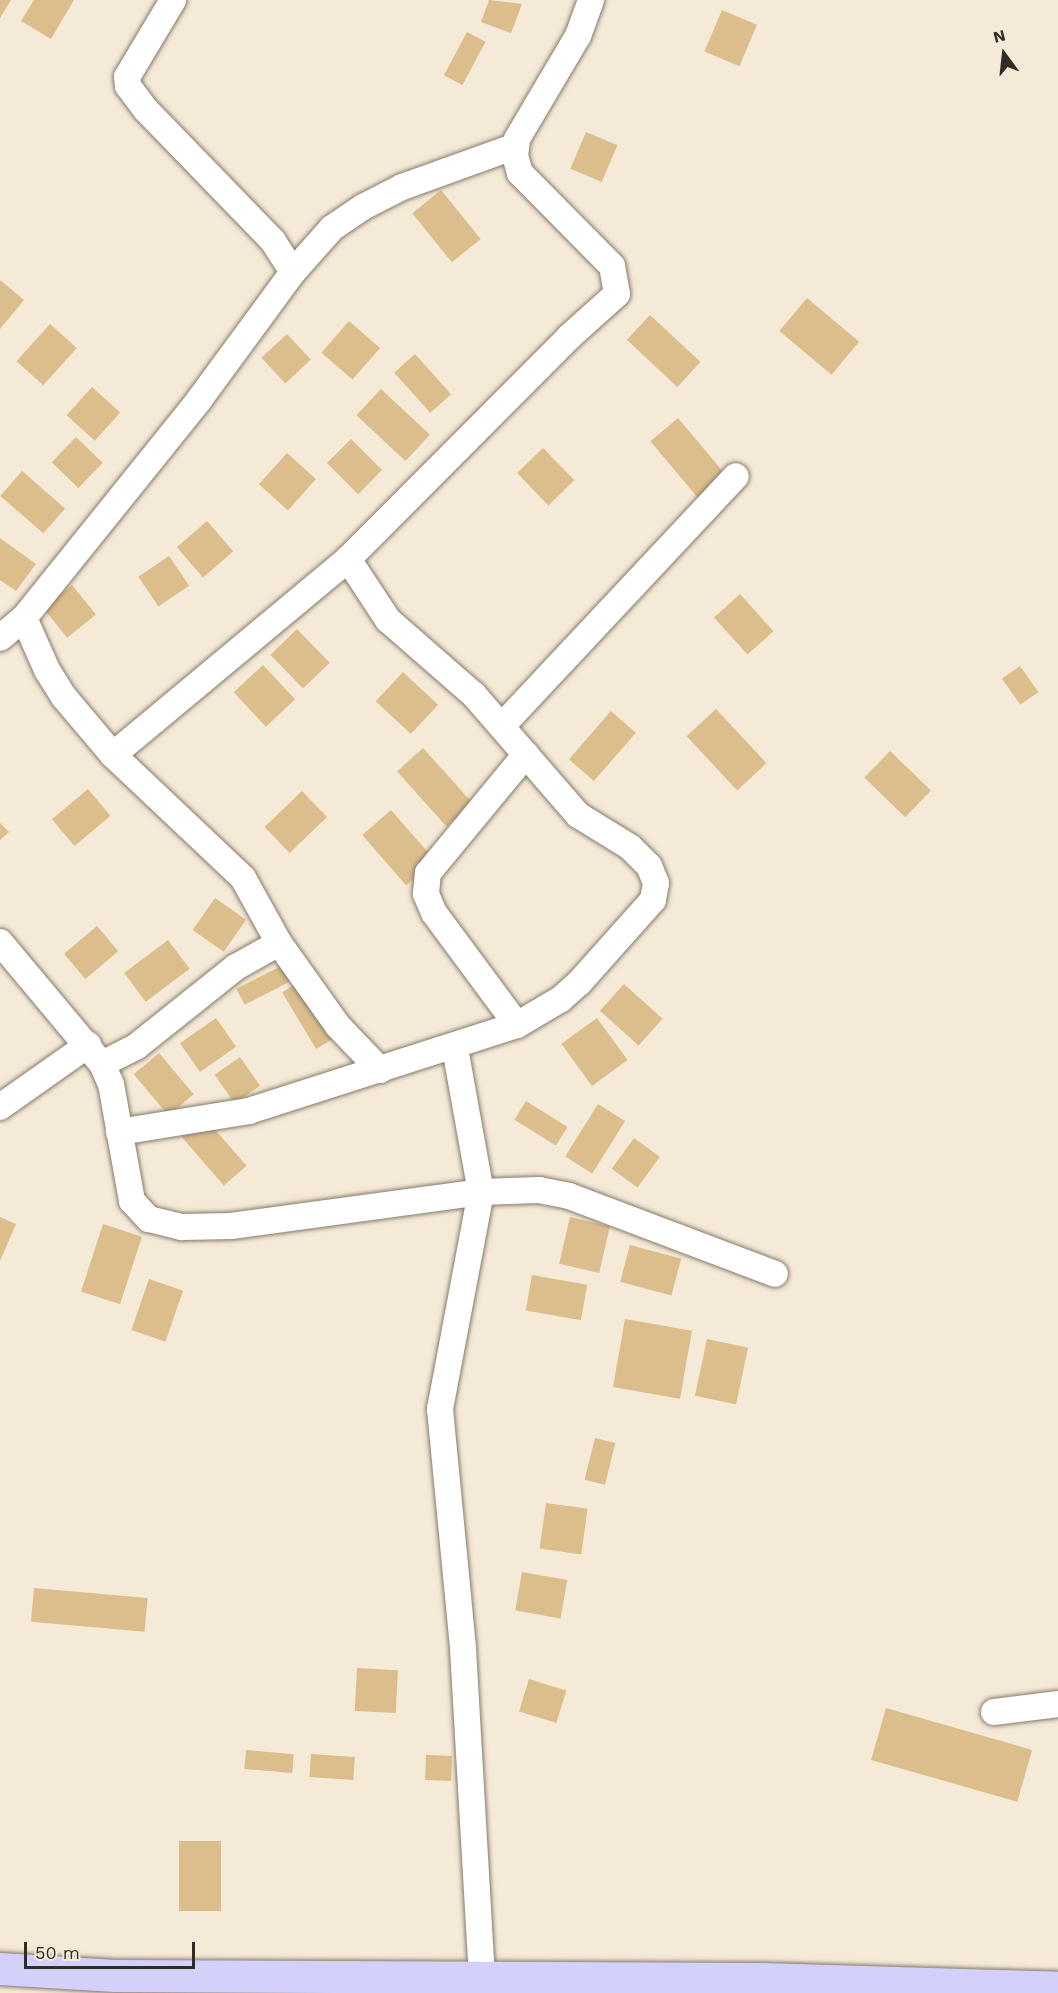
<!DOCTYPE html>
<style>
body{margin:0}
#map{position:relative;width:1058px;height:1993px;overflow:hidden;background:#f5e9d7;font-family:"Work Sans",sans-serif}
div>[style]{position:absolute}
.building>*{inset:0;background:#dcbe8c;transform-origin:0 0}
.roads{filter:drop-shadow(0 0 2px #857b6b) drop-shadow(0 0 2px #857b6b)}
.minor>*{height:26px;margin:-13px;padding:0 13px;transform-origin:13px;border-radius:13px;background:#fff}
.major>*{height:32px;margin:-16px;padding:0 16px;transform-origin:16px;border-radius:16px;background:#d3d1fb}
span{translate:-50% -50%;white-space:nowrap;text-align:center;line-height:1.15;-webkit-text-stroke:4.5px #f5e9d7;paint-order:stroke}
.north{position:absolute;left:974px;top:24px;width:60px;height:60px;-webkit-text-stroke:4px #f5e9d7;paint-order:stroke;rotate:345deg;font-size:16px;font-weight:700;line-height:24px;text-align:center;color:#312d26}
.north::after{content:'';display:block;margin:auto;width:21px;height:27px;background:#312d26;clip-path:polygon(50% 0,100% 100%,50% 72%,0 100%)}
.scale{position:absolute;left:24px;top:1942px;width:171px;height:27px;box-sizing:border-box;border:3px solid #312d26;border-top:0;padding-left:8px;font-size:18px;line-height:21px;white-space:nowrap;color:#312d26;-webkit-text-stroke:4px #f5e9d7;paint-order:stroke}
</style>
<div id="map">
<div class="building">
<i style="clip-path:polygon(0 0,11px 0,0 18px)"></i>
<i style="clip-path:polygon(34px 0,74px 0,51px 39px,21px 21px)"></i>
<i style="clip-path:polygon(489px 0,522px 4px,511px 33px,481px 22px)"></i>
<i style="left:722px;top:10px;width:38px;height:45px;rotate:23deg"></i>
<i style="left:467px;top:32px;width:21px;height:49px;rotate:28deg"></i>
<i style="left:586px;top:132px;width:34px;height:40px;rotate:23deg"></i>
<i style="left:441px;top:190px;width:63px;height:37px;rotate:51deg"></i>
<i style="clip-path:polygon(0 280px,24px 300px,0 329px)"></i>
<i style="left:807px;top:298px;width:68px;height:43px;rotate:40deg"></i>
<i style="left:650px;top:315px;width:69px;height:34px;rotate:43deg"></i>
<i style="left:349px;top:321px;width:41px;height:42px;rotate:41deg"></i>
<i style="left:50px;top:324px;width:36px;height:50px;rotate:42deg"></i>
<i style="left:287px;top:334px;width:35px;height:35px;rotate:47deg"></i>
<i style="left:415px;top:354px;width:54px;height:28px;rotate:48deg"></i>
<i style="left:92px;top:387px;width:38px;height:38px;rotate:42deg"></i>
<i style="left:381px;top:389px;width:67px;height:36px;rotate:43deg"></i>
<i style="left:678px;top:418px;width:77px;height:36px;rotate:50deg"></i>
<i style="left:76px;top:437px;width:37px;height:35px;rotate:44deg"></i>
<i style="left:351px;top:439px;width:44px;height:34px;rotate:45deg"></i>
<i style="left:543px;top:448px;width:45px;height:36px;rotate:46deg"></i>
<i style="left:287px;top:453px;width:39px;height:42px;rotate:42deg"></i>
<i style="left:22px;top:471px;width:57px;height:33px;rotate:41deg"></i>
<i style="left:207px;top:521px;width:40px;height:40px;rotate:49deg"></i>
<i style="clip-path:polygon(0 538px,36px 564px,16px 591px,0 580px)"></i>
<i style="left:169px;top:556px;width:36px;height:37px;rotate:56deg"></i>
<i style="left:72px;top:585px;width:38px;height:37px;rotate:51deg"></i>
<i style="left:740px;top:594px;width:50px;height:35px;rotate:48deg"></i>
<i style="left:297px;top:629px;width:47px;height:37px;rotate:46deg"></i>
<i style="left:263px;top:665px;width:47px;height:40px;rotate:47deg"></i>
<i style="left:1020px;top:666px;width:32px;height:22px;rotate:55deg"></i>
<i style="left:403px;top:672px;width:48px;height:40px;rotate:43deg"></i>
<i style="left:716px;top:709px;width:74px;height:40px;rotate:47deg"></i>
<i style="left:611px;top:711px;width:33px;height:64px;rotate:41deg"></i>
<i style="left:423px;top:748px;width:74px;height:35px;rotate:48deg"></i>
<i style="left:890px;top:751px;width:57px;height:37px;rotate:44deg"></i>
<i style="left:88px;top:789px;width:35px;height:47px;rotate:50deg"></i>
<i style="left:302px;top:791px;width:36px;height:52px;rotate:46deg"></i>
<i style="left:391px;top:810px;width:67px;height:38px;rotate:49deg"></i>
<i style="clip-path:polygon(0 823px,9px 832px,0 840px)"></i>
<i style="left:215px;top:898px;width:38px;height:39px;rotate:35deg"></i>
<i style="left:97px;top:926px;width:33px;height:43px;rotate:50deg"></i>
<i style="left:168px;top:940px;width:36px;height:55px;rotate:53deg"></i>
<i style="left:281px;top:966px;width:18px;height:50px;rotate:63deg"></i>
<i style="left:301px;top:981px;width:66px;height:22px;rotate:59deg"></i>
<i style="left:624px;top:984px;width:52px;height:36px;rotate:42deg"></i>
<i style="left:216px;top:1018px;width:35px;height:44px;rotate:55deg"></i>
<i style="left:597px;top:1018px;width:52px;height:44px;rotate:54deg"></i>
<i style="left:159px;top:1053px;width:54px;height:33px;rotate:50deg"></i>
<i style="left:240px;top:1057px;width:35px;height:31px;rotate:55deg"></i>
<i style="left:526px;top:1101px;width:49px;height:22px;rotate:32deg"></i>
<i style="left:598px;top:1104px;width:32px;height:62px;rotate:32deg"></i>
<i style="left:198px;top:1110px;width:74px;height:30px;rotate:49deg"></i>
<i style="left:634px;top:1138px;width:32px;height:38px;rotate:36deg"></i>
<i style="clip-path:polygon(0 1217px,16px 1224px,0 1261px)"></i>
<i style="left:570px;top:1217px;width:41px;height:48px;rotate:13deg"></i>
<i style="left:103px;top:1224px;width:41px;height:71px;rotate:18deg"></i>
<i style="left:630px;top:1245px;width:53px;height:38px;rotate:15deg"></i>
<i style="left:532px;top:1275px;width:56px;height:36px;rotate:10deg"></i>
<i style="left:149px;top:1279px;width:36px;height:54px;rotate:19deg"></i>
<i style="left:625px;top:1319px;width:68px;height:69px;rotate:10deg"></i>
<i style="left:707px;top:1339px;width:42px;height:58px;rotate:12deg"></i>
<i style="left:595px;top:1438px;width:21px;height:43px;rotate:14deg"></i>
<i style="left:546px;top:1503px;width:42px;height:46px;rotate:8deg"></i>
<i style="left:522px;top:1572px;width:46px;height:39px;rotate:10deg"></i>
<i style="left:34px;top:1588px;width:114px;height:34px;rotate:5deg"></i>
<i style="left:357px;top:1668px;width:41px;height:43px;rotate:3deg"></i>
<i style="left:529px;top:1679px;width:39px;height:34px;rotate:17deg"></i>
<i style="left:886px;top:1708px;width:152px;height:54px;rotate:16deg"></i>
<i style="left:246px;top:1750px;width:48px;height:19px;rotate:5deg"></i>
<i style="left:311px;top:1754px;width:44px;height:23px;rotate:4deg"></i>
<i style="left:426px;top:1755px;width:26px;height:25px;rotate:2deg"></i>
<i style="left:179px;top:1841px;width:42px;height:70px"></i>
</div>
<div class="roads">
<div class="minor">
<i style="left:293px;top:272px;width:59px;rotate:-48.4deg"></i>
<i style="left:332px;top:228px;width:37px;rotate:-34deg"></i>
<i style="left:363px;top:207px;width:44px;rotate:-27.1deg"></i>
<i style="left:402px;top:187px;width:121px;rotate:-19.8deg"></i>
<i style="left:24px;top:618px;width:57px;rotate:66.1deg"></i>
<i style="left:47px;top:670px;width:32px;rotate:58deg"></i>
<i style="left:64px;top:697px;width:76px;rotate:49.8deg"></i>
<i style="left:113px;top:755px;width:179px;rotate:43.4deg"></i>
<i style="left:243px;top:878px;width:74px;rotate:61deg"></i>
<i style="left:279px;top:943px;width:102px;rotate:54.6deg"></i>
<i style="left:338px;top:1026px;width:61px;rotate:46.3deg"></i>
<i style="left:0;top:638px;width:31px;rotate:-40deg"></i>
<i style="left:24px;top:618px;width:280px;rotate:-51.2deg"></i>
<i style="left:199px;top:400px;width:159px;rotate:-53.7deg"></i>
<i style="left:293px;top:272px;width:37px;rotate:-123deg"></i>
<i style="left:273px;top:241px;width:182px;rotate:-134.1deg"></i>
<i style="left:146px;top:110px;width:30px;rotate:-127deg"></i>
<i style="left:128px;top:86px;width:9px;rotate:-96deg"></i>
<i style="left:127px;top:77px;width:90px;rotate:-59.1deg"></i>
<i style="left:502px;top:726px;width:342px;rotate:-46.9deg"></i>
<i style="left:113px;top:755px;width:306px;rotate:-39.8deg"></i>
<i style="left:348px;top:559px;width:313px;rotate:-45.1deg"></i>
<i style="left:569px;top:337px;width:64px;rotate:-41.9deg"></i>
<i style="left:617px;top:294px;width:28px;rotate:-100deg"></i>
<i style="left:612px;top:266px;width:131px;rotate:-134.7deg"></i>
<i style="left:520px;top:173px;width:18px;rotate:-106deg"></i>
<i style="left:515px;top:156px;width:17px;rotate:-83deg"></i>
<i style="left:517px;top:139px;width:120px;rotate:-59.4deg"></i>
<i style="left:578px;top:36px;width:38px;rotate:-70deg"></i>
<i style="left:0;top:942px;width:159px;rotate:50.1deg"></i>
<i style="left:102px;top:1064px;width:22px;rotate:66deg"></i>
<i style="left:111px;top:1084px;width:119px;rotate:79.8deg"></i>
<i style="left:132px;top:1201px;width:25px;rotate:47deg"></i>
<i style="left:149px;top:1219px;width:34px;rotate:14deg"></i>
<i style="left:182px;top:1227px;width:49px;rotate:-1.2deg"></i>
<i style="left:231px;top:1226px;width:252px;rotate:-7.7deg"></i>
<i style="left:481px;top:1192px;width:58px;rotate:-2deg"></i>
<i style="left:539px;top:1190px;width:31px;rotate:11deg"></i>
<i style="left:569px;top:1196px;width:220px;rotate:20.7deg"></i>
<i style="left:517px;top:1025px;width:139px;rotate:-126.5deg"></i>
<i style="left:434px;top:913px;width:21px;rotate:-113deg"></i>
<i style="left:426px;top:894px;width:21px;rotate:-85deg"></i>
<i style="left:428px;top:873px;width:154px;rotate:-50.5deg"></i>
<i style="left:455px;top:1048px;width:146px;rotate:79.8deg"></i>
<i style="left:481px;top:1192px;width:221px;rotate:100.7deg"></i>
<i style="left:440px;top:1409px;width:241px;rotate:84.5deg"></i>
<i style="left:463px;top:1649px;width:329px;rotate:86.7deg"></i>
<i style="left:102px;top:1064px;width:39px;rotate:-27deg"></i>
<i style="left:137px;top:1046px;width:127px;rotate:-38.6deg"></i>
<i style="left:236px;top:967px;width:49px;rotate:-29.2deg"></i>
<i style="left:0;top:1107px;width:108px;rotate:-35.2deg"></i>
<i style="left:119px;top:1132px;width:132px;rotate:-9.2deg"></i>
<i style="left:249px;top:1111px;width:281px;rotate:-17.8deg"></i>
<i style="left:517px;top:1025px;width:51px;rotate:-30.6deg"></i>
<i style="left:561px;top:999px;width:24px;rotate:-42deg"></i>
<i style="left:579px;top:983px;width:111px;rotate:-48.3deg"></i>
<i style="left:653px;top:900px;width:17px;rotate:-80deg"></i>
<i style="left:656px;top:883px;width:18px;rotate:-112deg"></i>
<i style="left:649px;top:866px;width:27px;rotate:-135deg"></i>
<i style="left:630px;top:847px;width:61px;rotate:-148.4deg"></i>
<i style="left:578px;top:815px;width:159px;rotate:-130.9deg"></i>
<i style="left:474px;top:695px;width:114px;rotate:-138.9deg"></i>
<i style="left:388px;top:620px;width:73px;rotate:-123.3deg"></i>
<i style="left:994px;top:1712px;width:64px;rotate:-7.1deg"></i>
</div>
<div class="major">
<i style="left:0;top:1969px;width:116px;rotate:3.5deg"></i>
<i style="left:116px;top:1976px;width:647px;rotate:0.27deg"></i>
<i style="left:763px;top:1979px;width:295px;rotate:1.7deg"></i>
</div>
</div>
<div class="north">N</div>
<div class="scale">50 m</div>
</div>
